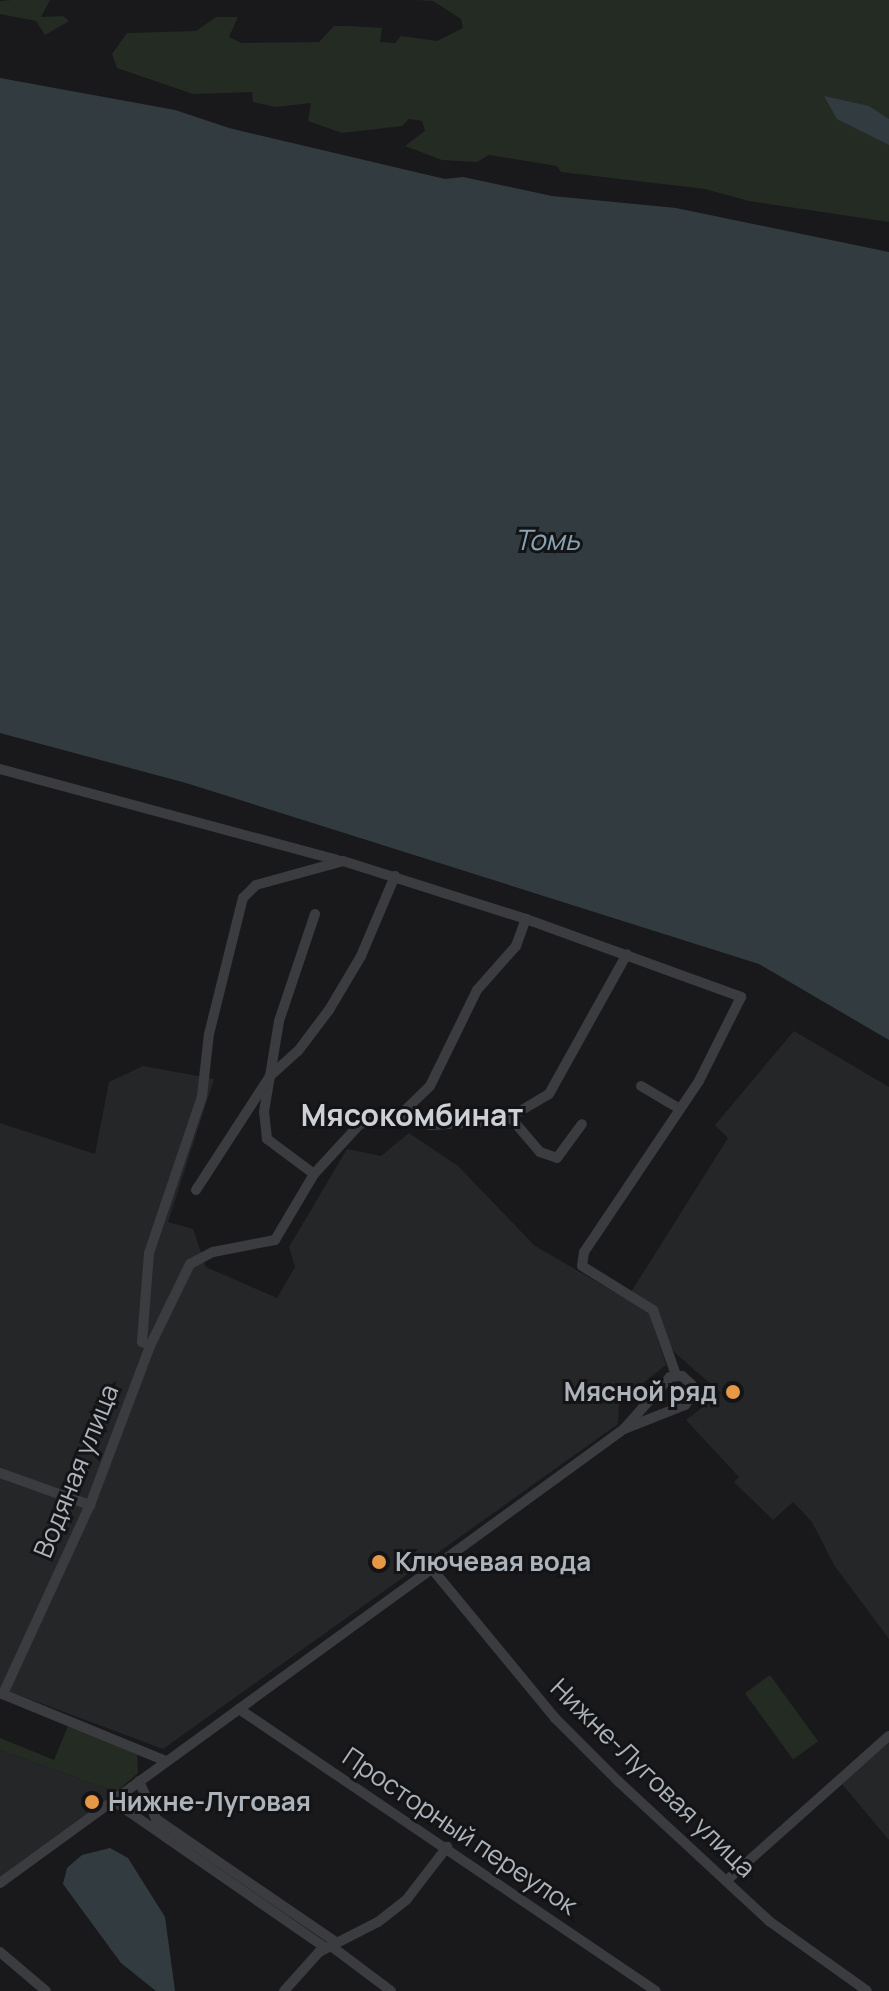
<!DOCTYPE html>
<meta charset="utf-8">
<style>
body{margin:0}
#map{position:relative;width:889px;height:1991px;overflow:hidden;background:#19191b;font-family:Manrope,sans-serif}
div>[style]{position:absolute}
.built>*{inset:0;background:#252628}
.green>*{inset:0;background:#232b23;transform-origin:0 0}
.water>*{inset:0;background:#323c40}
.minor>*{height:10px;margin:-5px;padding:0 5px;transform-origin:5px;border-radius:5px;background:#3a3c40}
.dots>*{width:22px;height:22px;translate:-50% -50%;box-sizing:border-box;border:4px solid #141416;border-radius:50%}
span{translate:-50% -50%;white-space:nowrap;text-align:center;line-height:1.15;-webkit-text-stroke:6px #141416;paint-order:stroke}
.poi-label{font-size:26px;color:#acb3ba;font-weight:700}
.right{translate:-100% -50%;text-align:right}
.left{translate:0 -50%;text-align:left}
.street-label{font-size:26px;color:#acb3ba}
.water-label{font-size:28px;color:#86a4b2;font-style:italic}
.quarter-label{font-size:30px;color:#cdd1d6;font-weight:700}
</style>
<div id="map">
<div class="built">
<i style="clip-path:polygon(794px 1031px,889px 1087px,889px 1639px,834px 1565px,812px 1522px,793px 1502px,773px 1520px,734px 1482px,739px 1477px,686px 1420px,721px 1393px,673px 1351px,656px 1307px,631px 1292px,728px 1138px,715px 1125px)"></i>
<i style="clip-path:polygon(143px 1066px,214px 1079px,168px 1222px,193px 1229px,206px 1267px,277px 1298px,295px 1267px,289px 1247px,347px 1149px,381px 1156px,409px 1133px,458px 1166px,535px 1246px,649px 1312px,666px 1365px,619px 1402px,618px 1424px,163px 1749px,0 1688px,0 1123px,95px 1154px,109px 1082px)"></i>
<i style="clip-path:polygon(889px 1743px,889px 1840px,842px 1784px)"></i>
<i style="clip-path:polygon(0 1750px,116px 1792px,0 1877px)"></i>
</div>
<div class="green">
<i style="clip-path:polygon(12px 0,50px 0,41px 17px,63px 16px,69px 21px,45px 35px,36px 21px,0 14px,0 1px)"></i>
<i style="clip-path:polygon(412px 0,889px 0,889px 222px,749px 201px,705px 189px,561px 172px,557px 166px,489px 155px,477px 162px,442px 160px,405px 146px,425px 131px,422px 121px,409px 119px,402px 126px,342px 133px,308px 121px,311px 103px,275px 107px,253px 102px,252px 92px,193px 94px,117px 68px,112px 54px,127px 33px,196px 31px,216px 17px,238px 17px,229px 37px,241px 43px,319px 42px,334px 26px,350px 26px,382px 28px,380px 42px,395px 43px,401px 36px,437px 41px,463px 28px,461px 19px,433px 1px)"></i>
<i style="left:770px;top:1675px;width:82px;height:31px;rotate:54deg"></i>
<i style="clip-path:polygon(68px 1726px,137px 1754px,138px 1773px,116px 1792px,0 1750px,0 1738px,54px 1760px)"></i>
</div>
<div class="water">
<i style="clip-path:polygon(0 78px,175px 110px,229px 128px,445px 179px,463px 177px,552px 196px,676px 208px,889px 252px,889px 1040px,759px 964px,186px 783px,0 733px)"></i>
<i style="clip-path:polygon(824px 96px,869px 106px,889px 119px,889px 145px,837px 119px)"></i>
<i style="clip-path:polygon(110px 1848px,128px 1858px,165px 1917px,175px 1991px,156px 1991px,121px 1963px,63px 1884px,67px 1868px,82px 1855px)"></i>
</div>
<div class="minor">
<i style="left:0;top:769px;width:349px;rotate:15.1deg"></i>
<i style="left:641px;top:1086px;width:45px;rotate:30.5deg"></i>
<i style="left:399px;top:1116px;width:33px;rotate:16deg"></i>
<i style="left:431px;top:1125px;width:55px;rotate:-3.1deg"></i>
<i style="left:486px;top:1122px;width:25px;rotate:-12deg"></i>
<i style="left:510px;top:1117px;width:45px;rotate:-30.5deg"></i>
<i style="left:549px;top:1094px;width:160px;rotate:-60.9deg"></i>
<i style="left:510px;top:1117px;width:46px;rotate:49.4deg"></i>
<i style="left:540px;top:1152px;width:18px;rotate:19deg"></i>
<i style="left:557px;top:1158px;width:42px;rotate:-53.7deg"></i>
<i style="left:314px;top:1174px;width:59px;rotate:-143.3deg"></i>
<i style="left:267px;top:1139px;width:27px;rotate:-96deg"></i>
<i style="left:264px;top:1112px;width:92px;rotate:-80.6deg"></i>
<i style="left:279px;top:1021px;width:113px;rotate:-71.4deg"></i>
<i style="left:196px;top:1190px;width:136px;rotate:-57deg"></i>
<i style="left:270px;top:1076px;width:38px;rotate:-42deg"></i>
<i style="left:298px;top:1051px;width:51px;rotate:-52.9deg"></i>
<i style="left:329px;top:1010px;width:63px;rotate:-59.3deg"></i>
<i style="left:361px;top:956px;width:87px;rotate:-67deg"></i>
<i style="left:150px;top:1346px;width:9px;rotate:-153deg"></i>
<i style="left:142px;top:1342px;width:89px;rotate:-85.5deg"></i>
<i style="left:149px;top:1253px;width:166px;rotate:-71.3deg"></i>
<i style="left:202px;top:1096px;width:62px;rotate:-83.6deg"></i>
<i style="left:209px;top:1034px;width:140px;rotate:-76deg"></i>
<i style="left:243px;top:898px;width:18px;rotate:-45deg"></i>
<i style="left:256px;top:885px;width:90px;rotate:-15.4deg"></i>
<i style="left:343px;top:861px;width:192px;rotate:17.6deg"></i>
<i style="left:526px;top:919px;width:229px;rotate:19.9deg"></i>
<i style="left:741px;top:997px;width:94px;rotate:116.6deg"></i>
<i style="left:699px;top:1081px;width:206px;rotate:123.9deg"></i>
<i style="left:584px;top:1252px;width:14px;rotate:98deg"></i>
<i style="left:582px;top:1266px;width:84px;rotate:31.8deg"></i>
<i style="left:653px;top:1310px;width:69px;rotate:70.5deg"></i>
<i style="left:0;top:1473px;width:96px;rotate:19.6deg"></i>
<i style="left:433px;top:1570px;width:192px;rotate:50.5deg"></i>
<i style="left:555px;top:1718px;width:89px;rotate:45deg"></i>
<i style="left:618px;top:1781px;width:206px;rotate:42.8deg"></i>
<i style="left:769px;top:1921px;width:120px;rotate:35.5deg"></i>
<i style="left:0;top:1693px;width:179px;rotate:22.3deg"></i>
<i style="left:3px;top:1694px;width:208px;rotate:-65.3deg"></i>
<i style="left:90px;top:1505px;width:170px;rotate:-69.3deg"></i>
<i style="left:150px;top:1346px;width:91px;rotate:-64deg"></i>
<i style="left:190px;top:1264px;width:26px;rotate:-28deg"></i>
<i style="left:213px;top:1252px;width:63px;rotate:-11deg"></i>
<i style="left:275px;top:1240px;width:77px;rotate:-59.4deg"></i>
<i style="left:314px;top:1174px;width:68px;rotate:-47.4deg"></i>
<i style="left:360px;top:1124px;width:40px;rotate:-12deg"></i>
<i style="left:399px;top:1116px;width:43px;rotate:-44.1deg"></i>
<i style="left:430px;top:1086px;width:107px;rotate:-63.9deg"></i>
<i style="left:477px;top:990px;width:59px;rotate:-48.4deg"></i>
<i style="left:516px;top:946px;width:29px;rotate:-70deg"></i>
<i style="left:239px;top:1709px;width:503px;rotate:34.07deg"></i>
<i style="left:139px;top:1781px;width:42px;rotate:65.9deg"></i>
<i style="left:156px;top:1819px;width:219px;rotate:34.4deg"></i>
<i style="left:112px;top:1800px;width:260px;rotate:34.7deg"></i>
<i style="left:726px;top:1881px;width:218px;rotate:-41.7deg"></i>
<i style="left:0;top:1883px;width:772px;rotate:-36.04deg"></i>
<i style="left:624px;top:1429px;width:66px;rotate:-21.5deg"></i>
<i style="left:685px;top:1405px;width:12px;rotate:-55deg"></i>
<i style="left:692px;top:1395px;width:11px;rotate:-95deg"></i>
<i style="left:691px;top:1384px;width:12px;rotate:-138deg"></i>
<i style="left:682px;top:1376px;width:12px;rotate:175deg"></i>
<i style="left:670px;top:1377px;width:69px;rotate:131.5deg"></i>
<i style="left:331px;top:1946px;width:75px;rotate:36.9deg"></i>
<i style="left:0;top:1952px;width:60px;rotate:40.3deg"></i>
<i style="left:284px;top:1991px;width:52px;rotate:-48.1deg"></i>
<i style="left:319px;top:1952px;width:66px;rotate:-27deg"></i>
<i style="left:378px;top:1922px;width:37px;rotate:-38deg"></i>
<i style="left:407px;top:1899px;width:66px;rotate:-52.4deg"></i>
</div>
<div class="dots">
<i style="left:733px;top:1392px;background:#e69846"></i>
<i style="left:379px;top:1562px;background:#e69846"></i>
<i style="left:92px;top:1802px;background:#e69846"></i>
</div>
<div class="poi-label">
<span class="right" style="left:717px;top:1392px">Мясной ряд</span>
<span class="left" style="left:395px;top:1562px">Ключевая вода</span>
<span class="left" style="left:108px;top:1802px">Нижне-Луговая</span>
</div>
<div class="street-label">
<span style="left:76px;top:1471px;rotate:-68deg">Водяная улица</span>
<span style="left:653px;top:1778px;rotate:44deg">Нижне-Луговая улица</span>
<span style="left:460px;top:1831px;rotate:34deg">Просторный переулок</span>
</div>
<div class="water-label">
<span style="left:547px;top:539px">Томь</span>
</div>
<div class="quarter-label">
<span style="left:412px;top:1115px">Мясокомбинат</span>
</div>
</div>
